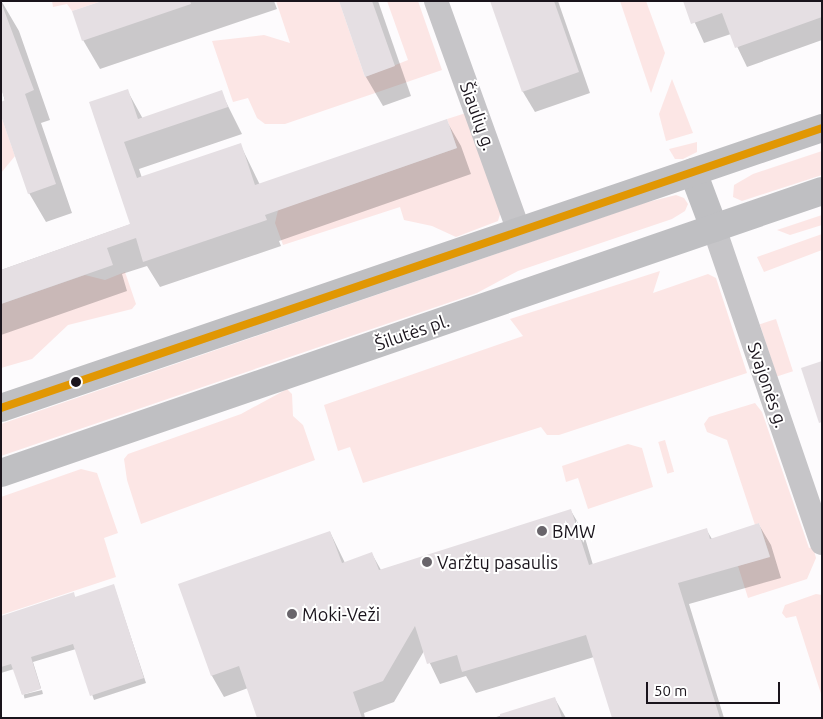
<!DOCTYPE html>
<meta charset="utf-8">
<style>
body{margin:0}
#map{position:relative;width:823px;height:719px;overflow:hidden;background:#fdfbfd;font-family:Ubuntu,sans-serif}
div>[style]{position:absolute}
.green>*{inset:0;background:#fce6e5;transform-origin:0 0}
.shadow>*{inset:0;background:#0003;transform-origin:0 0}
.building>*{inset:0;background:#e5dfe3}
.minor>*{height:24px;margin:-12px;padding:0 12px;transform-origin:12px;border-radius:12px;background:#c6c5c8}
.major>*{height:28px;margin:-14px;padding:0 14px;transform-origin:14px;border-radius:14px;background:#bfbfc2}
.bus-1>*{height:8px;margin:-4px;padding:0 4px;transform-origin:4px;border-radius:4px;background:#e19703}
.dots>*{width:14px;height:14px;translate:-50% -50%;box-sizing:border-box;border:2px solid #fff;border-radius:50%}
span{translate:-50% -50%;white-space:nowrap;text-align:center;line-height:1.15;-webkit-text-stroke:4px #fff;paint-order:stroke}
.street-label{font-size:18px;color:#1a141c}
.poi-label{font-size:18px;color:#1a141c}
.left{translate:0 -50%;text-align:left}
.frame{position:absolute;inset:0;border:2px solid #1a141c;pointer-events:none}
.scale{position:absolute;left:646px;top:682px;width:134px;height:22px;box-sizing:border-box;border:2px solid #1a141c;border-top:0;padding-left:6px;font-size:15px;line-height:18px;white-space:nowrap;color:#1a141c;-webkit-text-stroke:4px #fff;paint-order:stroke}
</style>
<div id="map">
<div class="green">
<i style="clip-path:polygon(52px 1px,102px 1px,72px 11px,67px 4px,53px 7px)"></i>
<i style="clip-path:polygon(276px 1px,339px 1px,365px 77px,408px 60px,387px 1px,418px 1px,442px 70px,285px 124px,265px 124px,257px 118px,248px 98px,233px 102px,212px 41px,264px 35px,290px 43px)"></i>
<i style="clip-path:polygon(620px 1px,646px 1px,665px 53px,651px 93px)"></i>
<i style="clip-path:polygon(672px 79px,693px 133px,666px 141px,659px 114px)"></i>
<i style="clip-path:polygon(466px 113px,501px 211px,498px 221px,456px 237px,432px 226px,404px 220px,400px 207px,283px 245px,275px 223px,278px 210px,457px 148px,447px 119px)"></i>
<i style="clip-path:polygon(1px 116px,15px 156px,1px 173px)"></i>
<i style="clip-path:polygon(697px 142px,697px 152px,683px 159px,675px 159px,669px 149px)"></i>
<i style="clip-path:polygon(822px 151px,822px 175px,742px 201px,733px 197px,734px 185px,753px 174px)"></i>
<i style="clip-path:polygon(676px 195px,684px 198px,688px 204px,685px 211px,672px 219px,518px 271px,477px 293px,1px 456px,1px 424px,644px 203px)"></i>
<i style="clip-path:polygon(822px 215px,822px 225px,790px 235px,777px 230px)"></i>
<i style="clip-path:polygon(822px 234px,822px 250px,764px 272px,757px 257px)"></i>
<i style="clip-path:polygon(660px 271px,653px 293px,708px 274px,716px 278px,747px 373px,559px 435px,547px 435px,541px 427px,363px 483px,350px 447px,338px 451px,324px 405px,523px 336px,510px 319px)"></i>
<i style="clip-path:polygon(125px 272px,136px 304px,132px 309px,68px 325px,32px 359px,1px 368px,1px 304px,85px 275px,105px 280px)"></i>
<i style="left:776px;top:319px;width:55px;height:17px;rotate:72deg"></i>
<i style="clip-path:polygon(287px 389px,292px 394px,293px 416px,303px 425px,315px 460px,141px 524px,127px 480px,124px 459px,128px 454px,241px 414px)"></i>
<i style="clip-path:polygon(755px 403px,762px 412px,809px 548px,813px 547px,816px 558px,807px 579px,748px 598px,738px 566px,770px 556px,759px 523px,755px 525px,727px 440px,707px 432px,704px 424px,709px 417px)"></i>
<i style="left:665px;top:440px;width:33px;height:7px;rotate:74deg"></i>
<i style="clip-path:polygon(628px 444px,642px 448px,653px 487px,588px 509px,578px 478px,566px 482px,562px 466px)"></i>
<i style="clip-path:polygon(81px 469px,97px 473px,118px 533px,104px 538px,116px 577px,1px 615px,1px 497px)"></i>
<i style="clip-path:polygon(816px 594px,822px 595px,822px 697px,796px 616px,786px 618px,782px 613px,785px 605px)"></i>
</div>
<div class="shadow">
<i style="clip-path:polygon(106px 1px,274px 1px,277px 9px,100px 69px,83px 40px)"></i>
<i style="clip-path:polygon(340px 1px,378px 1px,411px 96px,383px 106px,366px 77px)"></i>
<i style="clip-path:polygon(491px 1px,558px 1px,590px 93px,535px 112px,523px 92px)"></i>
<i style="clip-path:polygon(685px 1px,822px 1px,822px 40px,747px 67px,731px 34px,704px 43px)"></i>
<i style="clip-path:polygon(2px 2px,19px 31px,50px 120px,41px 123px,72px 213px,46px 222px,29px 193px,1px 86px)"></i>
<i style="clip-path:polygon(127px 90px,143px 119px,221px 92px,242px 134px,139px 169px,142px 178px,240px 144px,260px 185px,446px 120px,461px 146px,471px 174px,279px 241px,281px 246px,160px 287px,147px 266px,122px 274px,127px 291px,1px 335px,1px 270px,131px 224px,90px 103px)"></i>
<i style="clip-path:polygon(571px 511px,583px 531px,593px 565px,706px 529px,712px 539px,759px 525px,771px 545px,781px 578px,689px 604px,724px 718px,613px 718px,594px 657px,476px 693px,466px 676px,440px 684px,424px 651px,394px 702px,364px 713px,365px 718px,259px 718px,248px 688px,224px 697px,212px 676px,180px 585px,330px 532px,345px 563px,372px 554px,381px 570px)"></i>
<i style="clip-path:polygon(114px 586px,146px 683px,94px 700px,76px 649px,33px 662px,41px 688px,22px 694px,14px 669px,1px 673px,1px 618px,73px 594px,76px 598px)"></i>
<i style="left:42px;top:690px;width:4px;height:19px;rotate:76deg"></i>
<i style="clip-path:polygon(555px 699px,566px 718px,493px 718px)"></i>
</div>
<div class="building">
<i style="clip-path:polygon(102px 1px,190px 1px,191px 4px,82px 41px,72px 11px)"></i>
<i style="clip-path:polygon(339px 1px,372px 1px,395px 66px,365px 77px)"></i>
<i style="clip-path:polygon(490px 1px,554px 1px,579px 72px,522px 92px)"></i>
<i style="clip-path:polygon(683px 1px,822px 1px,822px 17px,735px 48px,722px 13px,691px 24px)"></i>
<i style="clip-path:polygon(1px 2px,34px 90px,25px 94px,56px 184px,28px 194px,1px 116px,1px 102px,5px 100px,1px 89px)"></i>
<i style="clip-path:polygon(128px 89px,138px 119px,222px 90px,228px 107px,124px 142px,137px 178px,241px 143px,255px 185px,447px 119px,457px 148px,265px 215px,267px 220px,143px 262px,136px 238px,107px 248px,113px 265px,1px 304px,1px 270px,130px 224px,89px 102px)"></i>
<i style="clip-path:polygon(822px 361px,822px 422px,819px 423px,801px 368px)"></i>
<i style="clip-path:polygon(571px 509px,589px 565px,707px 528px,710px 539px,759px 523px,770px 557px,678px 583px,720px 718px,612px 718px,586px 635px,462px 672px,457px 655px,427px 664px,415px 626px,383px 681px,353px 692px,362px 718px,257px 718px,239px 666px,211px 676px,178px 584px,330px 531px,342px 563px,372px 552px,379px 570px)"></i>
<i style="clip-path:polygon(114px 584px,144px 678px,90px 696px,73px 644px,31px 657px,41px 689px,22px 695px,11px 664px,1px 667px,1px 616px,74px 592px,75px 597px)"></i>
<i style="clip-path:polygon(555px 697px,562px 718px,500px 718px,500px 714px)"></i>
</div>
<div class="minor">
<i style="left:436px;top:1px;width:245px;rotate:70.2deg"></i>
<i style="left:714px;top:228px;width:333px;rotate:71.1deg"></i>
</div>
<div class="major">
<i style="left:693px;top:172px;width:60px;rotate:69.4deg"></i>
<i style="left:1px;top:408px;width:867px;rotate:-18.83deg"></i>
<i style="left:1px;top:473px;width:868px;rotate:-18.96deg"></i>
</div>
<div class="bus-1">
<i style="left:1px;top:408px;width:867px;rotate:-18.83deg"></i>
</div>
<div class="dots">
<i style="left:76px;top:382px;background:#1a141c"></i>
<i style="left:542px;top:531px;background:#69656b"></i>
<i style="left:427px;top:562px;background:#69656b"></i>
<i style="left:292px;top:614px;background:#69656b"></i>
</div>
<div class="street-label">
<span style="left:478px;top:116px;rotate:70deg">Šiaulių g.</span>
<span style="left:412px;top:332px;rotate:-19deg">Šilutės pl.</span>
<span style="left:768px;top:385px;rotate:71deg">Svajonės g.</span>
</div>
<div class="poi-label">
<span class="left" style="left:552px;top:531px">BMW</span>
<span class="left" style="left:437px;top:562px">Varžtų pasaulis</span>
<span class="left" style="left:302px;top:614px">Moki-Veži</span>
</div>
<div class="frame"></div>
<div class="scale">50 m</div>
</div>
